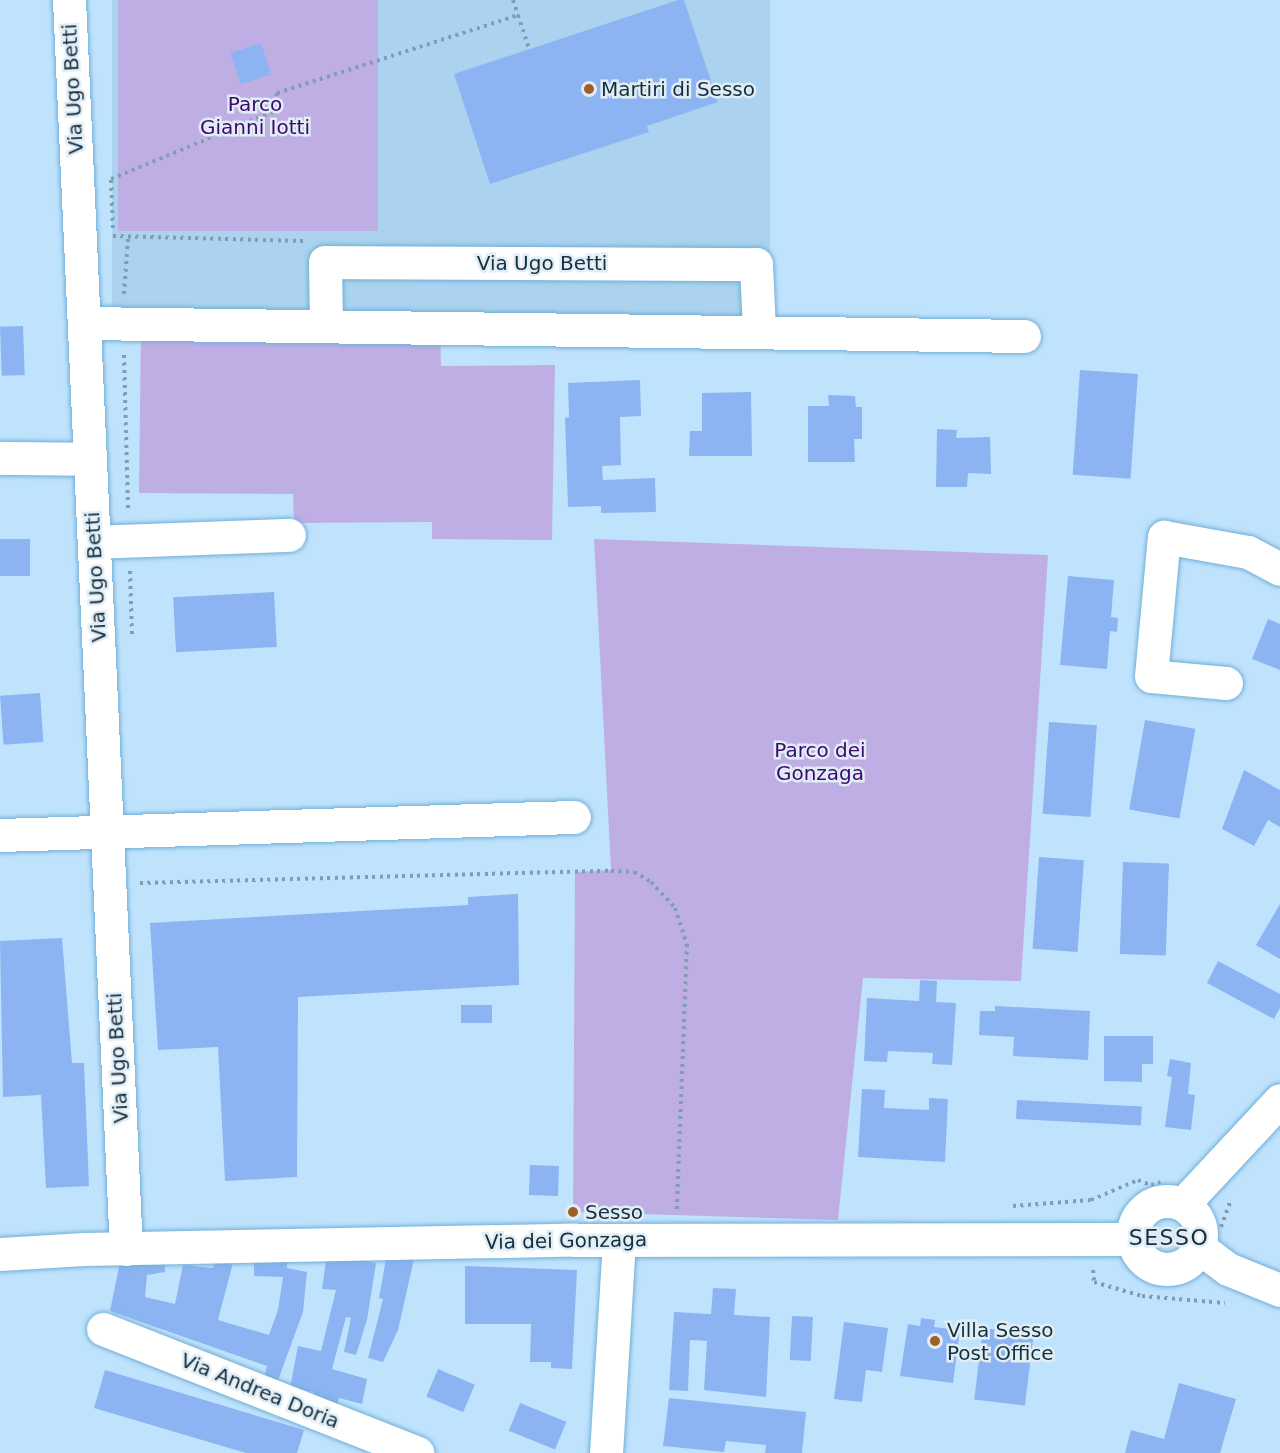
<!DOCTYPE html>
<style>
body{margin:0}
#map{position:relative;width:1280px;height:1453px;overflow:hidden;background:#bfe3fd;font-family:"DejaVu Sans",sans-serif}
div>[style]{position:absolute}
.built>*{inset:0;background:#abd3ef;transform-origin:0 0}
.green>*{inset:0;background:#bfaee4;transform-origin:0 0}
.building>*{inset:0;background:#8cb4f2;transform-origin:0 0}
.path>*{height:4px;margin-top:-2px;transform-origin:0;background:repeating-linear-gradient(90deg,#7e9eb4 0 3px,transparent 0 7.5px)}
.roads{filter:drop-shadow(0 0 2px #72afd7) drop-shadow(0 0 2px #72afd7)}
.minor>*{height:33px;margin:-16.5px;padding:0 16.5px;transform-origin:16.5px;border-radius:16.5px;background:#fff}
.major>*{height:33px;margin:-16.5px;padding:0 16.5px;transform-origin:16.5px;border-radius:16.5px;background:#fff}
.major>.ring{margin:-16.5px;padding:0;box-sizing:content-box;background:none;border:33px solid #fff;border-radius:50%}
.dots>*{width:16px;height:16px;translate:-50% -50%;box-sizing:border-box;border:3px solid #e1edf5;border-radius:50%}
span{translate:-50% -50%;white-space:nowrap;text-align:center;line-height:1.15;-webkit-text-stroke:5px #e1edf5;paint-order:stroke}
.street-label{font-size:20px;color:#162f3f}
.poi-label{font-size:20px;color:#162f3f}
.left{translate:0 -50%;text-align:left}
.park-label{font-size:20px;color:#3c086f}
.quarter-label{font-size:22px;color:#162f3f;letter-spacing:1.5px}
</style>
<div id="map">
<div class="built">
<i style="left:112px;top:0;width:658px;height:322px"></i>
</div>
<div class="green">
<i style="left:118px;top:0;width:260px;height:231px"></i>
<i style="clip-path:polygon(141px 323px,440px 326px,441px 366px,555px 365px,552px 540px,432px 539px,432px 522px,294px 523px,293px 494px,139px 493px)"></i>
<i style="clip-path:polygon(594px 539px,1048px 555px,1021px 981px,863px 978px,838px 1220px,573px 1212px,575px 872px,611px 870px)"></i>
</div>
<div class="building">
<i style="clip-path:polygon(678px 0,684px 0,718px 102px,647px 126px,649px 132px,490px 184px,454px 74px)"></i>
<i style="left:261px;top:43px;width:33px;height:32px;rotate:72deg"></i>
<i style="left:23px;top:326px;width:49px;height:23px;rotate:88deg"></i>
<i style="left:1080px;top:370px;width:58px;height:105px;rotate:4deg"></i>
<i style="clip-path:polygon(640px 380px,641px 416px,620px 417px,621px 465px,602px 466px,603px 480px,655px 478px,656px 512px,601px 513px,601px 506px,568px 507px,565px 418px,569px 417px,568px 383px)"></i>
<i style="clip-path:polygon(751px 392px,752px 456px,689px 456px,690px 431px,702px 431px,702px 393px)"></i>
<i style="clip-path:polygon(828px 395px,855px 396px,856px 407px,862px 407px,862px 439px,854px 439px,855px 462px,808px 462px,808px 406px,829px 406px)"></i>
<i style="clip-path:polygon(937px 429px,957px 430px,956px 438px,990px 437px,991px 474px,968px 473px,967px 487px,936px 487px)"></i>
<i style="left:0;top:539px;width:30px;height:37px"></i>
<i style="clip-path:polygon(1068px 576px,1114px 580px,1111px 617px,1118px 618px,1117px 632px,1110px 631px,1107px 669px,1060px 665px)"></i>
<i style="left:274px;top:592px;width:55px;height:101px;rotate:87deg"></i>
<i style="clip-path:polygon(1268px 619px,1280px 624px,1280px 670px,1252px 659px)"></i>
<i style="left:40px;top:693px;width:49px;height:40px;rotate:86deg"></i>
<i style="left:1145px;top:720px;width:51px;height:91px;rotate:10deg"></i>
<i style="left:1049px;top:722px;width:48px;height:92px;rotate:4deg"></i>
<i style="clip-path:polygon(1244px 770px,1280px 790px,1280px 827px,1268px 820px,1254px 846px,1222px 829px)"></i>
<i style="left:1039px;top:857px;width:45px;height:92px;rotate:4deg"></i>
<i style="left:1123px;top:862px;width:46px;height:92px;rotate:2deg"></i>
<i style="clip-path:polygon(518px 894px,519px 985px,298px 997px,297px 1177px,225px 1181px,218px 1047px,158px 1050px,150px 923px,468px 905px,468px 897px)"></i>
<i style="clip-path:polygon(1280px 904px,1280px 959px,1256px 945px)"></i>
<i style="clip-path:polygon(62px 938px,72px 1063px,84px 1063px,89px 1186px,46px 1188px,41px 1095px,3px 1097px,0 941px)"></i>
<i style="clip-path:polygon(1218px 961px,1280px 994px,1280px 1008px,1274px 1019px,1207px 983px)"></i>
<i style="clip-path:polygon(920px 980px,937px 981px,936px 1002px,956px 1003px,952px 1065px,932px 1064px,933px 1053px,888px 1051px,887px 1062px,864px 1061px,867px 998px,919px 1001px)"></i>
<i style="left:492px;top:1005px;width:18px;height:31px;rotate:90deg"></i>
<i style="clip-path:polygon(995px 1006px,1090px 1011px,1088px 1060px,1013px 1056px,1014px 1037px,979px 1035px,980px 1011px,995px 1011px)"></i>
<i style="clip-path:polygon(1104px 1036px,1153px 1036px,1153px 1064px,1142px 1064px,1142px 1082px,1104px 1081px)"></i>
<i style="clip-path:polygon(1170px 1059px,1191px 1063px,1188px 1094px,1195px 1095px,1191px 1130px,1165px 1127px,1172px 1077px,1167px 1076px)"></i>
<i style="clip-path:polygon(862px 1089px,885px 1090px,884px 1108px,929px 1110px,929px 1098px,948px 1099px,945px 1162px,858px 1157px)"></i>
<i style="left:1017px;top:1100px;width:125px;height:19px;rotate:3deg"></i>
<i style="left:530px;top:1165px;width:29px;height:30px;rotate:2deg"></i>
<i style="clip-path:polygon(215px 1257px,234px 1259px,218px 1320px,269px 1335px,278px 1310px,283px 1277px,254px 1276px,254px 1259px,287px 1259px,287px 1268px,307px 1272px,303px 1312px,277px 1383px,264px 1378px,267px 1366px,110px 1311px,120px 1262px,165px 1260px,165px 1272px,147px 1275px,145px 1297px,175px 1304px,183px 1265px,213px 1268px)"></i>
<i style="clip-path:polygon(356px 1259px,376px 1263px,367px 1320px,356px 1355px,344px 1352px,351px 1318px,346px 1317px,332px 1369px,367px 1379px,362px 1404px,339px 1398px,337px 1405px,312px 1399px,314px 1392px,290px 1388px,298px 1346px,321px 1351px,336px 1290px,322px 1289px,326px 1260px)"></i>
<i style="clip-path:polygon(386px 1259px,414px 1259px,398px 1330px,383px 1362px,368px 1358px,383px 1299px,379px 1298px)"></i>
<i style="clip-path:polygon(465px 1266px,577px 1270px,572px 1369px,551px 1368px,551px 1362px,530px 1362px,531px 1324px,465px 1324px)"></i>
<i style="clip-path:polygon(713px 1288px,736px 1289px,734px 1315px,770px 1317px,766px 1397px,704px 1390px,707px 1341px,690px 1340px,688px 1391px,669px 1390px,674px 1312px,711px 1314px)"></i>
<i style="left:792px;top:1316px;width:21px;height:44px;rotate:3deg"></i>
<i style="clip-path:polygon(921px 1318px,935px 1320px,934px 1327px,960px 1330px,953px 1383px,900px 1376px,908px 1324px,920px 1326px)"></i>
<i style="clip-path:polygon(844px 1322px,888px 1328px,882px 1372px,866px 1370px,862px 1402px,834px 1399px)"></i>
<i style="left:983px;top:1328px;width:51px;height:72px;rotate:7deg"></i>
<i style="left:438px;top:1369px;width:40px;height:30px;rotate:23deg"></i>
<i style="clip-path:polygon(105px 1370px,304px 1430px,297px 1453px,246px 1453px,94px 1408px)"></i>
<i style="clip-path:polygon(1179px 1383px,1236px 1399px,1220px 1453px,1125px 1453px,1131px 1430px,1164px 1439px)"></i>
<i style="clip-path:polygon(669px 1398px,806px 1412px,802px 1453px,765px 1453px,766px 1445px,726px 1441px,724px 1452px,663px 1446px)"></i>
<i style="left:520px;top:1403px;width:50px;height:30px;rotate:22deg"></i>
</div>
<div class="path">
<i style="left:513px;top:0;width:16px;rotate:72deg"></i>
<i style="left:113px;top:228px;width:49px;rotate:-92.3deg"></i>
<i style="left:111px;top:179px;width:178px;rotate:-22.5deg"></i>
<i style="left:275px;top:111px;width:18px;rotate:-84deg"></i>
<i style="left:277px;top:93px;width:253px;rotate:-17.9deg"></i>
<i style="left:518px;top:15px;width:36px;rotate:72deg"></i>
<i style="left:113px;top:236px;width:191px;rotate:1.5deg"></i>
<i style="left:124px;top:294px;width:56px;rotate:-85.9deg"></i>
<i style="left:124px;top:355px;width:157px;rotate:88.5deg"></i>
<i style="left:130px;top:571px;width:64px;rotate:88.2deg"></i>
<i style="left:140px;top:883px;width:471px;rotate:-1.5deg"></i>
<i style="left:611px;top:871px;width:23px;rotate:2deg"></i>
<i style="left:634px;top:872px;width:20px;rotate:30deg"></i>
<i style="left:651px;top:882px;width:35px;rotate:47deg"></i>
<i style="left:675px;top:908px;width:38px;rotate:72deg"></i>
<i style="left:687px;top:944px;width:266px;rotate:92.2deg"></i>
<i style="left:1013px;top:1206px;width:78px;rotate:-4.4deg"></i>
<i style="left:1091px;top:1200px;width:51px;rotate:-23.1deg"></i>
<i style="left:1138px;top:1180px;width:14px;rotate:21deg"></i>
<i style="left:1151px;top:1185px;width:10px;rotate:-17deg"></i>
<i style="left:1221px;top:1227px;width:29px;rotate:-70deg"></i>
<i style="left:1093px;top:1270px;width:12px;rotate:85deg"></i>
<i style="left:1094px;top:1282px;width:50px;rotate:16.3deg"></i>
<i style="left:1142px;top:1296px;width:83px;rotate:4.8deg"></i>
</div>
<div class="roads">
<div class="minor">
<i style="left:69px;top:0;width:1250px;rotate:87.39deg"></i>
<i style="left:84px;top:323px;width:940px;rotate:0.79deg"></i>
<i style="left:326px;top:325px;width:63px;rotate:-90.9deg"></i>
<i style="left:325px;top:262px;width:431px;rotate:0.3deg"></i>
<i style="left:756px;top:264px;width:66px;rotate:87.4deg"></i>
<i style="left:0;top:458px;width:90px;rotate:0.6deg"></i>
<i style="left:94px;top:542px;width:195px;rotate:-2.1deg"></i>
<i style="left:1226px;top:683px;width:75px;rotate:-174.7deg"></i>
<i style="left:1151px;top:676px;width:140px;rotate:-84.7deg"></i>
<i style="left:1164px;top:537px;width:85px;rotate:10.1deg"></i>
<i style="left:1248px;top:552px;width:36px;rotate:28deg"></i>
<i style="left:0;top:835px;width:574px;rotate:-1.8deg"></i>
<i style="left:1200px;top:1248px;width:35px;rotate:37deg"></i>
<i style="left:1228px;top:1269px;width:56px;rotate:22deg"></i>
<i style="left:103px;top:1329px;width:338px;rotate:21.5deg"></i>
<i style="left:606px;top:1453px;width:213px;rotate:-86.5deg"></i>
</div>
<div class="major">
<i class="ring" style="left:1133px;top:1201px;width:35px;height:35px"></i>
<i style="left:1183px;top:1204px;width:142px;rotate:-47deg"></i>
<i style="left:0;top:1254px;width:84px;rotate:-3.4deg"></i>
<i style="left:84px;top:1249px;width:491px;rotate:-1.1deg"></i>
<i style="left:575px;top:1240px;width:557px;rotate:-0.1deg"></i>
</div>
</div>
<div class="dots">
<i style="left:589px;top:89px;background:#9f6027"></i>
<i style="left:573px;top:1212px;background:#9f6027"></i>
<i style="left:935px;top:1341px;background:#9f6027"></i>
</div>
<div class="street-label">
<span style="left:73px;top:89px;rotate:-93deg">Via Ugo Betti</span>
<span style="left:542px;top:263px">Via Ugo Betti</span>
<span style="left:96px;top:577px;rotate:-93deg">Via Ugo Betti</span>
<span style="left:118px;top:1058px;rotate:-93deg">Via Ugo Betti</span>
<span style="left:566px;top:1241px;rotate:-1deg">Via dei Gonzaga</span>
<span style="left:260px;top:1391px;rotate:22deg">Via Andrea Doria</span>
</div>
<div class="poi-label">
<span class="left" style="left:601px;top:89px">Martiri di Sesso</span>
<span class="left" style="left:585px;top:1212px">Sesso</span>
<span class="left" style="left:947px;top:1342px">Villa Sesso<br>Post Office</span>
</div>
<div class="park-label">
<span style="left:255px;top:116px">Parco<br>Gianni Iotti</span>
<span style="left:820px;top:762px">Parco dei<br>Gonzaga</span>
</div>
<div class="quarter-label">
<span style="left:1169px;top:1238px">SESSO</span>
</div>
</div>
